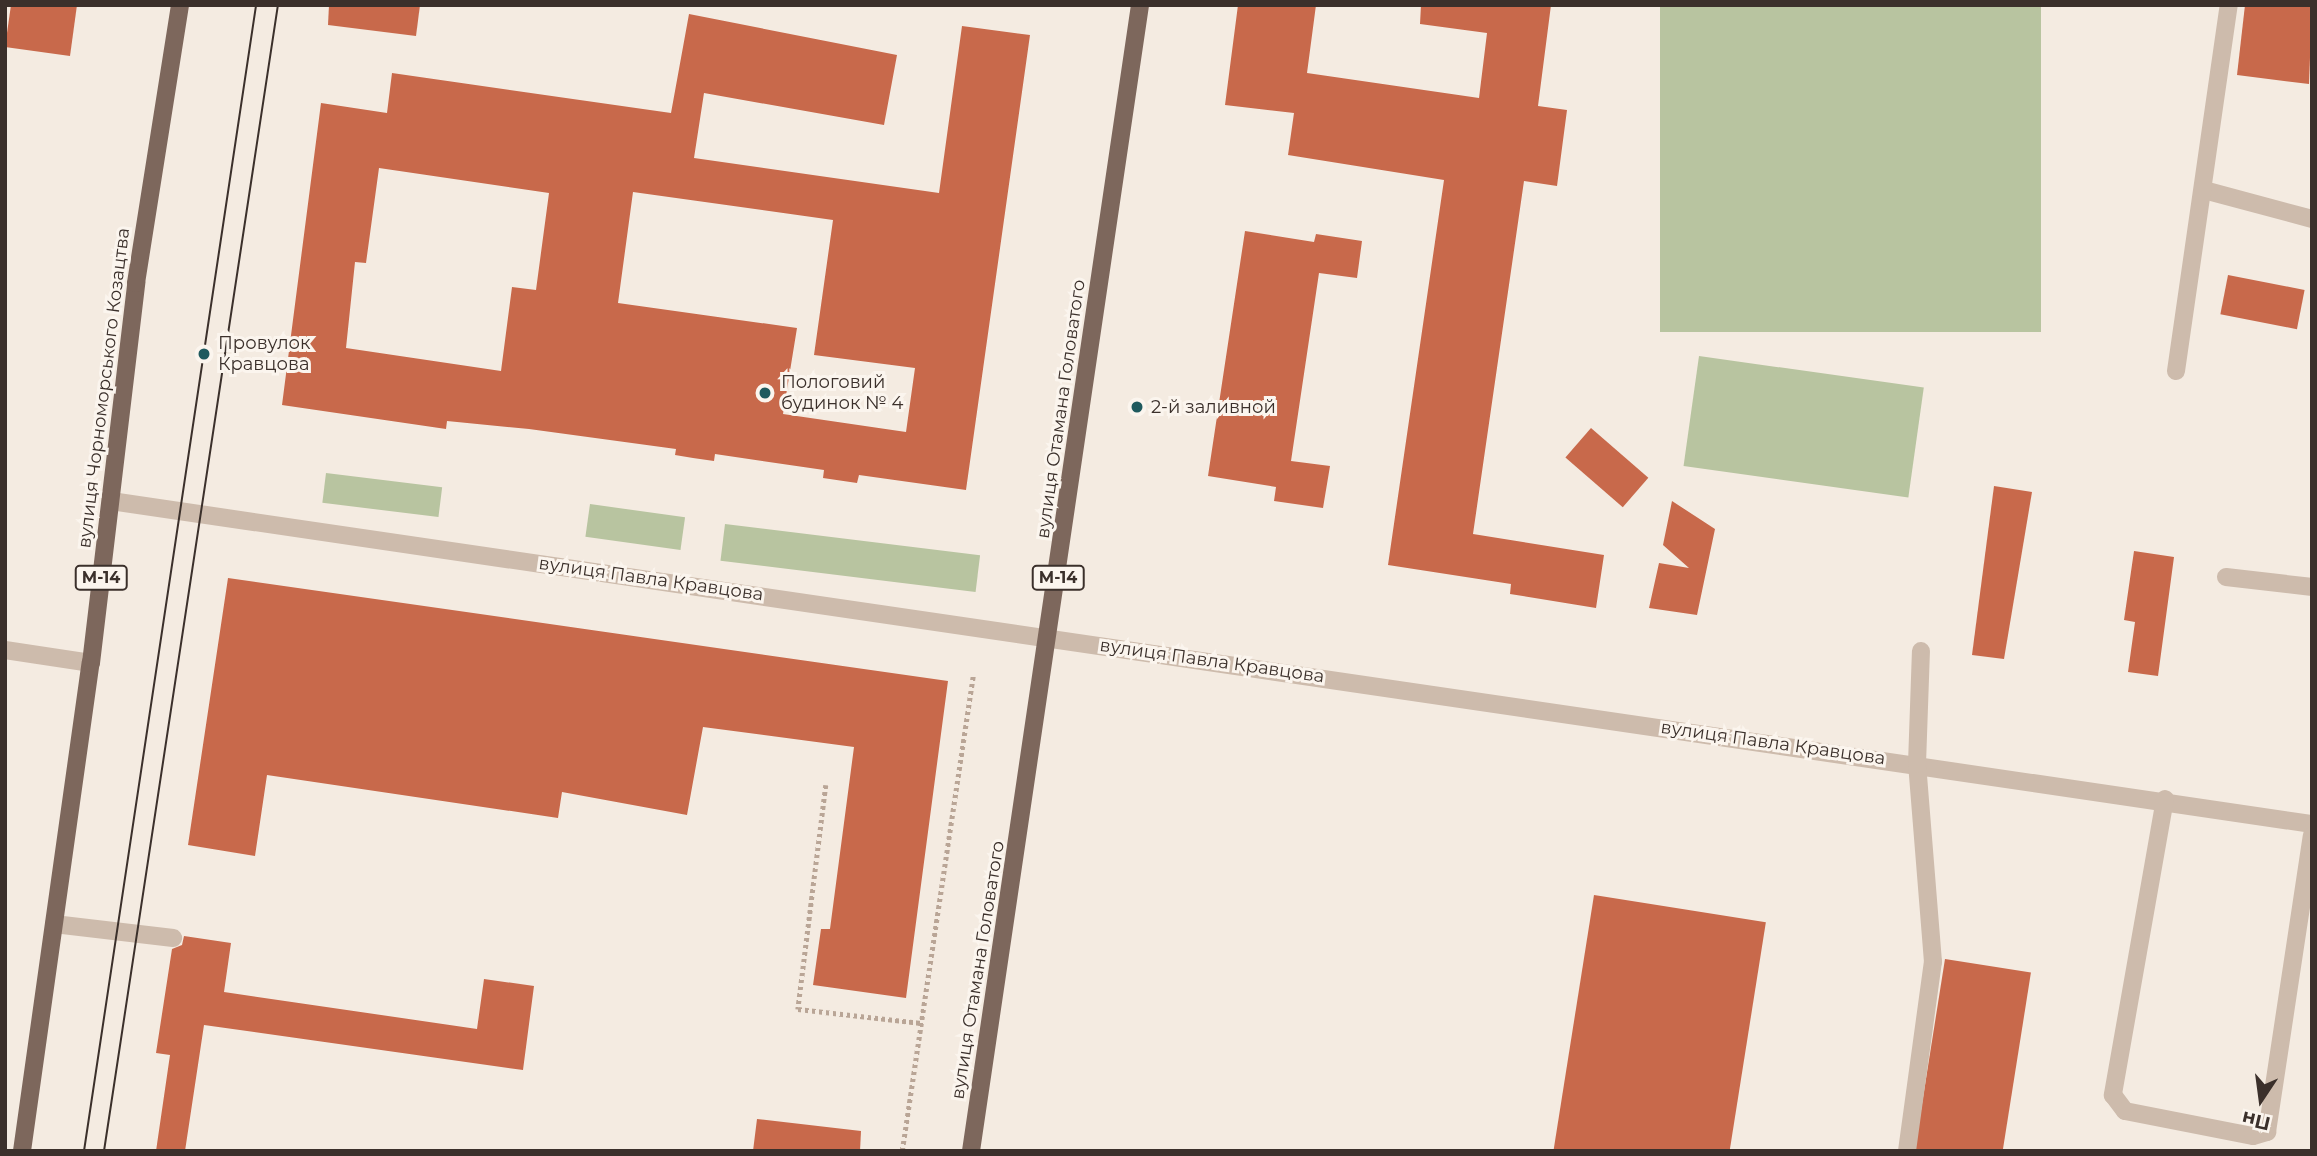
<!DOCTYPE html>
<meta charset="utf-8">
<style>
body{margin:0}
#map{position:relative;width:2317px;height:1156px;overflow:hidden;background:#f4ebe1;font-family:Montserrat,sans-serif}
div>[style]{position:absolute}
.green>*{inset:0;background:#b8c4a0;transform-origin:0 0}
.building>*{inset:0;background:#c8694b;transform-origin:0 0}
.path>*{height:4.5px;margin-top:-2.25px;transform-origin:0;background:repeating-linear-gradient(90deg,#b9a596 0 3.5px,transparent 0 7px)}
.minor>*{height:18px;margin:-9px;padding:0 9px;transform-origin:9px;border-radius:9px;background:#cdbbac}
.major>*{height:18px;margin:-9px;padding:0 9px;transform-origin:9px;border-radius:9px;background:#7d675c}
.tram>*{height:2px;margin:-1px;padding:0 1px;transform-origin:1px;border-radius:1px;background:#3b302b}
.dots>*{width:19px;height:19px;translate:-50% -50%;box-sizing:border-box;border:4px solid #fbf5ee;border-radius:50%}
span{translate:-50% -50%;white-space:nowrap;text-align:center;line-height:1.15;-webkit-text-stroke:6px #fbf5ee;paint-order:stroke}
.shield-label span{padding:2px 5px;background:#fbf5ee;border:2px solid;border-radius:5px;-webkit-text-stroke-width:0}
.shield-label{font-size:16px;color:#3b302b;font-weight:700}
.poi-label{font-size:18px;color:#3b302b}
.left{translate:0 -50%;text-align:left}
.street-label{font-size:18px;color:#3b302b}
.frame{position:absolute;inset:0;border:7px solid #3b302b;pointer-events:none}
.north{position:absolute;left:2226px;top:1065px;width:70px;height:70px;-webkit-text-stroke:5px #fbf5ee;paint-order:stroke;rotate:193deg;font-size:19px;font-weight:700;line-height:28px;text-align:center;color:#3b302b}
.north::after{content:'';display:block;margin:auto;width:24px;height:32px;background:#3b302b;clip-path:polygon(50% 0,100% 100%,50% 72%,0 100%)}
</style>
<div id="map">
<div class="green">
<i style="left:1660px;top:5px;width:381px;height:327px"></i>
<i style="left:1699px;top:356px;width:227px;height:111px;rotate:8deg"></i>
<i style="left:326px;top:473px;width:117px;height:30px;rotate:7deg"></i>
<i style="left:590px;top:504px;width:96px;height:33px;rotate:8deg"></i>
<i style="left:725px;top:524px;width:257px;height:37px;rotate:7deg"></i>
</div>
<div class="building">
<i style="clip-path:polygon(11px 5px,77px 5px,70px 56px,5px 47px)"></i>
<i style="clip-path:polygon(329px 5px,420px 5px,416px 36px,328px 25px)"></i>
<i style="clip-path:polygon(1238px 5px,1316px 5px,1307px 73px,1479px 98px,1487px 33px,1420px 24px,1421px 5px,1551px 5px,1538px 106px,1567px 110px,1557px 186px,1524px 181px,1473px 534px,1604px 555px,1596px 608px,1510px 594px,1511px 584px,1388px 565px,1444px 180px,1288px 155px,1294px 113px,1225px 105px)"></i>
<i style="clip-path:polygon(2245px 5px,2312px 5px,2309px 84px,2237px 75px)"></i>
<i style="clip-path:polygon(evenodd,689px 14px,897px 55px,884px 125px,704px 93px,694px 158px,939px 193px,962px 26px,1030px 35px,966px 490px,859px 475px,857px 483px,823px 478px,824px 470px,715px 454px,714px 461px,693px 458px,675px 455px,676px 449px,529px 429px,447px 421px,446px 429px,282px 405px,321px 103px,387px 113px,392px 73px,671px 113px,689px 14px,379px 168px,549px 193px,536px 290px,512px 287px,501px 371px,346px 348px,355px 262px,366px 263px,379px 168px,689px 14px,633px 192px,833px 220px,814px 355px,915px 368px,906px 432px,783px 414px,797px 328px,618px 303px,633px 192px)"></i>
<i style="clip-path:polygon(1245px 231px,1314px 242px,1316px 234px,1362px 241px,1357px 278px,1319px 273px,1291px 461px,1330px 466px,1323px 508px,1274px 501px,1276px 487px,1208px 476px)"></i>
<i style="left:2228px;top:275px;width:78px;height:40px;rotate:11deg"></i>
<i style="left:1591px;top:428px;width:76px;height:39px;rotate:41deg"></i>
<i style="clip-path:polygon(1994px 486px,2032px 492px,2004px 659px,1972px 655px)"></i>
<i style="clip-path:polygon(1672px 501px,1715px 529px,1697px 615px,1649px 608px,1659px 563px,1689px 568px,1663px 545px)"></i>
<i style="clip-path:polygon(2134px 551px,2174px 557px,2158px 676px,2128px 672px,2135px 622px,2124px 620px)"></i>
<i style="clip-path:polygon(228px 578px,948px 681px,906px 998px,813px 985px,821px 929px,830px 929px,854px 747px,703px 727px,687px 815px,562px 792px,558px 818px,267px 775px,255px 856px,188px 845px)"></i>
<i style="left:1594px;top:895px;width:174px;height:259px;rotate:9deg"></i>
<i style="clip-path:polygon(184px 936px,231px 943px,224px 992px,477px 1029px,484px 979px,534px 986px,523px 1070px,204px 1025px,185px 1151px,156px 1151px,170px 1055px,156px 1053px,172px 949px,182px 945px)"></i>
<i style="left:1945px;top:959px;width:87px;height:194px;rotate:9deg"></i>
<i style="clip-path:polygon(757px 1119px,861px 1131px,860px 1151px,753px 1151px)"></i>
</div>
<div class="path">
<i style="left:826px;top:785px;width:226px;rotate:97.1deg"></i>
<i style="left:798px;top:1009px;width:124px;rotate:6.5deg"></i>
<i style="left:902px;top:1151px;width:480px;rotate:-81.5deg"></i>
</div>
<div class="minor">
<i style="left:2204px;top:190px;width:112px;rotate:15deg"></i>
<i style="left:2176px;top:371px;width:370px;rotate:-81.8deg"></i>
<i style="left:111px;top:501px;width:2225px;rotate:8.35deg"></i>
<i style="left:2226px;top:577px;width:87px;rotate:6.6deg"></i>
<i style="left:5px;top:650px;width:87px;rotate:8.6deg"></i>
<i style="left:2165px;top:799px;width:301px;rotate:100deg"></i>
<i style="left:2113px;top:1095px;width:20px;rotate:53deg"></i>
<i style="left:2125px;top:1111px;width:130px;rotate:11.1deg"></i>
<i style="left:2253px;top:1136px;width:15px;rotate:-16deg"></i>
<i style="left:2267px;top:1132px;width:299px;rotate:-81.4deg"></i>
<i style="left:54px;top:924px;width:120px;rotate:6.7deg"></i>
<i style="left:1907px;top:1151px;width:191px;rotate:-82.2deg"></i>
<i style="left:1933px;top:962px;width:199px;rotate:-94.6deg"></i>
<i style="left:1917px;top:764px;width:113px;rotate:-88deg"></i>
</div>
<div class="major">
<i style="left:22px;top:1151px;width:493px;rotate:-82deg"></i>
<i style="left:91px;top:663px;width:383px;rotate:-83.2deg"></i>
<i style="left:136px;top:283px;width:281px;rotate:-81deg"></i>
<i style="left:971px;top:1151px;width:1158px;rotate:-81.61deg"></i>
</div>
<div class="tram">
<i style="left:84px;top:1151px;width:1159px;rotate:-81.46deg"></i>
<i style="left:104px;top:1151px;width:1159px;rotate:-81.37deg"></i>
</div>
<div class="dots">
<i style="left:204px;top:354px;background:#1f5a5e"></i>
<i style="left:765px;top:393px;background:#1f5a5e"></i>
<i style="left:1137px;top:407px;background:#1f5a5e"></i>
</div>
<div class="shield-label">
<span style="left:101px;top:578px">М-14</span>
<span style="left:1058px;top:578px">М-14</span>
</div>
<div class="poi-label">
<span class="left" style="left:218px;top:354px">Провулок<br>Кравцова</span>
<span class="left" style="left:781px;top:393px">Пологовий<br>будинок № 4</span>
<span class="left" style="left:1151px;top:407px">2-й заливной</span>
</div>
<div class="street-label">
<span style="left:104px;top:388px;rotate:-83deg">вулиця Чорноморського Козацтва</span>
<span style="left:1061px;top:409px;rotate:-82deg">вулиця Отамана Головатого</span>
<span style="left:651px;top:579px;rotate:8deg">вулиця Павла Кравцова</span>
<span style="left:1212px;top:661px;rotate:8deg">вулиця Павла Кравцова</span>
<span style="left:1773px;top:743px;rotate:8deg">вулиця Павла Кравцова</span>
<span style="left:978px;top:970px;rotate:-81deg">вулиця Отамана Головатого</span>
</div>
<div class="frame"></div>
<div class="north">Пн</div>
</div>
